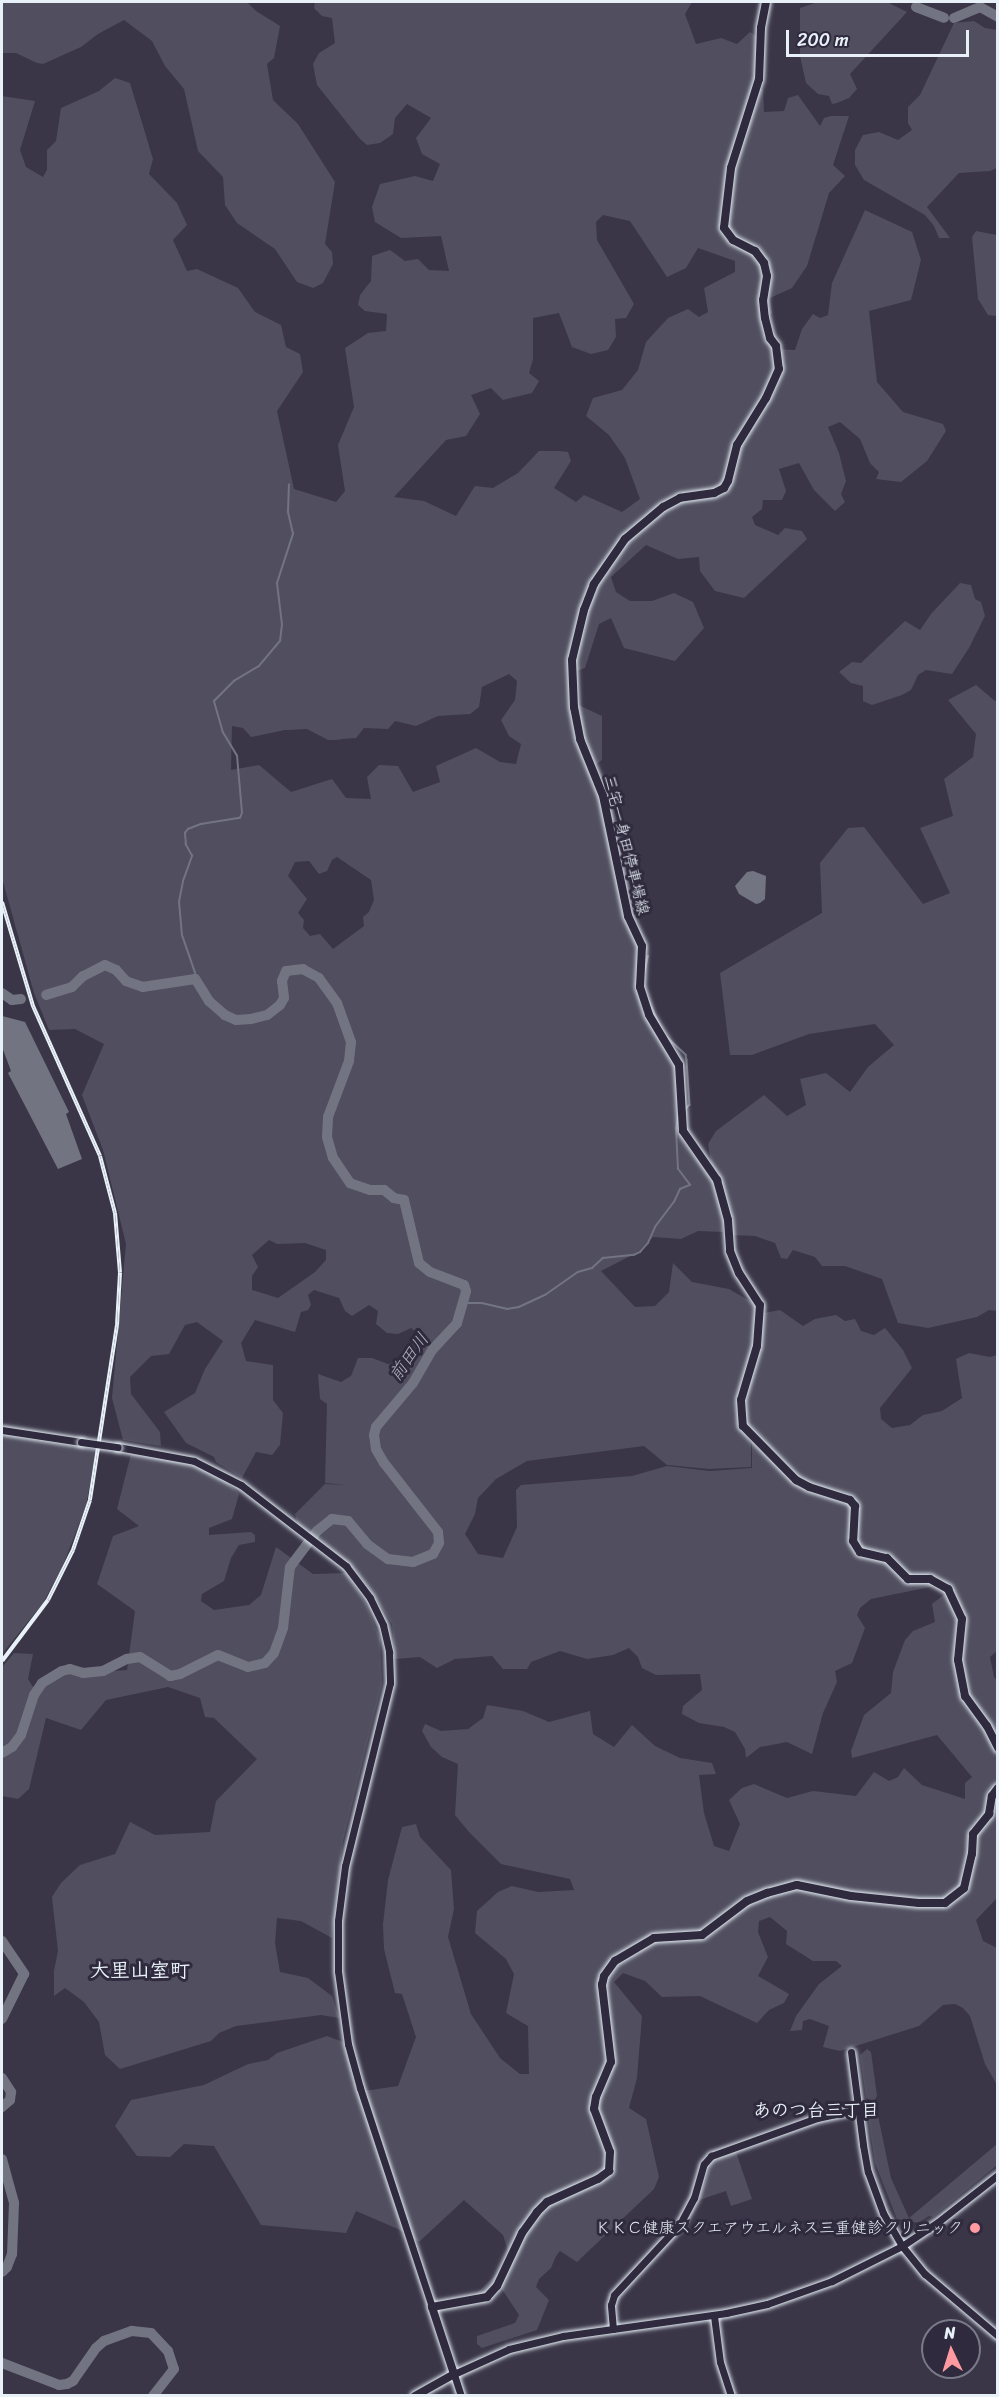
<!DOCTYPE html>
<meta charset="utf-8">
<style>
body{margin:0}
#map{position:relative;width:999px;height:2397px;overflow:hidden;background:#3a3648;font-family:Sriracha,"Klee One",sans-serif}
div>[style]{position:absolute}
.green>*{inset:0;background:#504e5f}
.water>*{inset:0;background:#737482}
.stream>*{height:1.5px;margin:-0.75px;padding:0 0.75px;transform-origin:0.75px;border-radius:0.75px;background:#737482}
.river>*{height:10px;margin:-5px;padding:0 5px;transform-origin:5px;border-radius:5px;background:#737482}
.roads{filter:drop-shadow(0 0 2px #e8f1f8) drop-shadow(0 0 2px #e8f1f8)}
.tertiary>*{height:7px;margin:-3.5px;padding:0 3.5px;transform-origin:3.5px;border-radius:3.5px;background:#2f2a3d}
.secondary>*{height:8px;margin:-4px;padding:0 4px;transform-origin:4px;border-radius:4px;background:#2f2a3d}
.rail>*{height:4px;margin-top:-2px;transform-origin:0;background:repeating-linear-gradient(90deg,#2f2a3d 0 4.5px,#e8f1f8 0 9px);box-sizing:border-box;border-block:2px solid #e8f1f8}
.bridges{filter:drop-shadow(0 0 2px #e8f1f8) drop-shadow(0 0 2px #e8f1f8)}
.tertiary-bridge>*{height:7px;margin:-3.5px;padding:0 3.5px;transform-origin:3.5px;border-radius:3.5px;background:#2f2a3d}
.dots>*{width:16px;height:16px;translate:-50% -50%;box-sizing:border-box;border:3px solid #2f2a3d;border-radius:50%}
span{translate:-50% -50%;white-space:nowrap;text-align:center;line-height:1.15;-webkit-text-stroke:6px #2f2a3d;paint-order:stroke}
.street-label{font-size:16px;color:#e8f1f8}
.poi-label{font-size:16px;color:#e8f1f8}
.right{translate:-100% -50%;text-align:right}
.water-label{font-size:18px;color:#aeb2bd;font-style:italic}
.neighbourhood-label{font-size:18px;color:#e8f1f8;font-weight:700}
.quarter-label{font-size:20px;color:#e8f1f8;font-weight:700}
.frame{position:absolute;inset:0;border:3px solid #e8f1f8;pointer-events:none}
.north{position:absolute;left:921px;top:2319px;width:60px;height:60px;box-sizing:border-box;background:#2f2a3d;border:2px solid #797a88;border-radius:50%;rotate:356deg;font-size:16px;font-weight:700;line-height:24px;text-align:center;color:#e8f1f8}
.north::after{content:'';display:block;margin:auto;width:21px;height:27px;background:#ff9aa2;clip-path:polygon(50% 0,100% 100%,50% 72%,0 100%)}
.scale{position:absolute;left:786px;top:30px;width:183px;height:27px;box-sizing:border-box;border:3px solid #e8f1f8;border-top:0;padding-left:8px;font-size:18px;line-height:21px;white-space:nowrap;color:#e8f1f8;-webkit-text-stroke:4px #2f2a3d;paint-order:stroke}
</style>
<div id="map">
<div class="green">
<i style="clip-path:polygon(2px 2px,247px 2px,256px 11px,280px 26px,274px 58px,267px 64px,273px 100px,298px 124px,335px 182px,325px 244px,332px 252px,333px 264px,323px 283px,313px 288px,297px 282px,275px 249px,237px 223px,225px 205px,223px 177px,198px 151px,184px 89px,165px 66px,152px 41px,124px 20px,98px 34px,81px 47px,43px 64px,37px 63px,16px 53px,2px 53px)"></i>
<i style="clip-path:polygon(evenodd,315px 2px,692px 2px,685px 14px,696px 44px,721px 38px,737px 44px,750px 32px,758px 37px,755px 84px,763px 90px,764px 112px,784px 111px,788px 98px,798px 95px,820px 126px,824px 118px,831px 116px,849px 116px,833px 165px,845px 176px,829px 193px,807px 266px,792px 288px,770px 298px,772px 313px,762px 319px,774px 349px,795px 350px,802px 329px,813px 314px,820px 318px,828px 315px,832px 283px,865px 210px,912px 232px,921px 260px,911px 300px,869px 311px,877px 382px,903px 412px,943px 424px,946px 431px,927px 461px,901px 482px,876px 479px,879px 472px,870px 463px,860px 439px,840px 422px,828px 427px,839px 453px,846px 481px,841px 494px,845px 502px,835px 511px,814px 490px,799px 463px,779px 469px,786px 491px,782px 500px,763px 500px,762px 509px,752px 517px,755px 525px,778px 535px,785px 528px,802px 531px,807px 539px,744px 598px,715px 591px,700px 571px,699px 557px,678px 559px,646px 545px,611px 577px,616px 592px,630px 601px,652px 601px,674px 593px,693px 602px,704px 628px,675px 661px,624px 648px,611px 618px,599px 624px,585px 668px,568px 674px,570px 701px,602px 716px,602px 760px,590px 769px,598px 791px,626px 922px,637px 943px,640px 957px,636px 983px,641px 1008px,673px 1063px,678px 1080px,677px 1125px,684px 1142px,716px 1185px,724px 1212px,723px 1232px,698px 1231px,681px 1239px,653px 1237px,638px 1252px,601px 1271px,635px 1307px,655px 1306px,669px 1292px,673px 1263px,692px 1282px,729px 1289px,755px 1304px,756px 1334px,739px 1396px,739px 1424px,751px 1444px,751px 1467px,709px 1469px,667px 1465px,644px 1446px,527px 1461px,496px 1479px,478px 1498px,475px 1514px,465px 1534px,478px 1554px,503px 1558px,517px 1527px,516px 1490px,521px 1485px,632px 1476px,667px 1466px,710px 1471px,752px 1468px,752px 1444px,744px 1406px,761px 1345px,764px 1313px,780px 1310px,803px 1326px,815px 1319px,836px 1315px,845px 1321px,855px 1319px,861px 1331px,874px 1335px,885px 1328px,903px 1350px,912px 1368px,880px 1408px,881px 1419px,892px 1428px,910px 1425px,923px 1415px,942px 1411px,962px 1398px,956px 1359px,969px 1353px,990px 1357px,997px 1355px,998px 1650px,990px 1657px,994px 1677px,998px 1682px,998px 1888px,997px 1898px,976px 1920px,983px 1941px,997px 1948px,997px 2085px,985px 2064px,970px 2016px,963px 2008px,955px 2004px,943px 2005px,919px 2026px,840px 2051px,823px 2047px,829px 2026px,810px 2019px,803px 2021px,802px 2030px,790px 2031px,796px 2016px,819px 1984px,842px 1966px,836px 1961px,813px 1961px,786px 1944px,787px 1931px,770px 1917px,759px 1921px,758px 1932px,768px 1957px,758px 1976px,789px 1994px,784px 2003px,769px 2010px,757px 2023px,700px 1996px,662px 1997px,645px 1981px,623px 1973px,614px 1982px,642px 2016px,637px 2078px,629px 2108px,646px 2119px,659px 2177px,654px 2189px,577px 2262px,560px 2251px,556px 2256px,551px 2268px,539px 2279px,536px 2287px,549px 2300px,537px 2330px,482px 2348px,477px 2344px,477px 2336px,515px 2323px,519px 2315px,500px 2286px,492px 2286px,479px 2296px,476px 2294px,511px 2260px,503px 2235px,464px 2200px,419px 2242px,398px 2229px,356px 2211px,346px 2233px,261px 2225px,214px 2146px,184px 2144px,170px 2157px,137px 2156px,115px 2126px,131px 2100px,204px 2085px,248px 2064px,268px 2060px,277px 2053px,327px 2036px,343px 2042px,357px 2092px,398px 2086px,416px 2037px,402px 1994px,395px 1993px,384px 1949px,383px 1924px,388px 1880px,402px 1827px,416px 1824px,420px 1837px,451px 1870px,454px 1909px,448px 1937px,471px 2014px,500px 2058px,520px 2074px,529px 2074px,528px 2026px,506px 2013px,514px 1974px,506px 1959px,475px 1933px,477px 1911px,498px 1892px,512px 1886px,538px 1892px,574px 1890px,570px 1879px,501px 1864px,469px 1832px,455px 1815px,458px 1764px,442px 1757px,431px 1747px,422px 1731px,425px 1724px,441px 1731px,468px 1729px,483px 1718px,487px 1705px,523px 1711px,549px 1722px,590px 1711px,593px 1734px,614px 1747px,632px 1725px,655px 1746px,680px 1758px,712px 1763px,716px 1774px,699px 1775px,704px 1813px,714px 1846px,729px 1851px,740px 1824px,729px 1800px,742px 1788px,754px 1784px,787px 1798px,813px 1791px,856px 1796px,874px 1772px,889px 1781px,898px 1777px,904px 1768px,922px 1785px,965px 1799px,965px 1783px,972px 1777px,937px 1735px,852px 1758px,851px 1751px,864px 1715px,891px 1693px,893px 1672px,905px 1640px,913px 1631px,935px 1622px,932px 1604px,945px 1594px,935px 1586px,871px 1599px,860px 1608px,857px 1615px,865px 1628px,852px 1663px,835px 1671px,837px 1682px,823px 1713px,812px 1754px,787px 1742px,760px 1747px,746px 1758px,745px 1749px,735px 1732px,724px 1727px,699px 1723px,682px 1714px,683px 1706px,702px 1690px,700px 1674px,656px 1675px,642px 1668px,638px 1657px,629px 1648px,613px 1655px,587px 1659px,560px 1651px,531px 1662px,527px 1669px,503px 1669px,492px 1656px,455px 1659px,437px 1668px,420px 1657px,395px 1659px,392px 1624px,374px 1595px,356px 1571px,330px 1548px,298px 1525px,295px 1514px,325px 1484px,346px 1485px,325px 1483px,327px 1404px,320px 1399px,318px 1374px,341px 1382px,351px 1376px,358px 1358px,372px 1358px,388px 1364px,406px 1361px,416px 1332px,411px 1328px,398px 1334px,387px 1333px,376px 1324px,378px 1311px,369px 1305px,352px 1316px,345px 1311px,339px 1298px,314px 1290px,308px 1295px,311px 1305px,308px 1310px,301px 1312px,295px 1332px,255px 1320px,241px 1343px,246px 1361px,273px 1365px,273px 1400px,283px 1413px,280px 1445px,272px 1455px,256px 1452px,242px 1478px,216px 1462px,214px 1457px,186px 1443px,164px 1412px,195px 1393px,205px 1369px,223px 1341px,197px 1322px,185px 1325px,169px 1354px,151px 1356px,130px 1377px,131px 1394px,160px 1432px,161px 1446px,123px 1440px,112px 1398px,126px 1244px,103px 1150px,82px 1095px,104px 1044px,75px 1029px,49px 1030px,34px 993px,2px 878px,2px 96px,35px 101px,20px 150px,26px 167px,43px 177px,47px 170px,47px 150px,56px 141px,61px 108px,99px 91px,115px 78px,130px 83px,153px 159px,149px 174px,177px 203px,187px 225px,173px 240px,187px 271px,197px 269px,238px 288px,255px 312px,281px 325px,286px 347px,300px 354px,303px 372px,277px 411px,294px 489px,336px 502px,345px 491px,338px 445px,354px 407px,345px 348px,368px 333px,386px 331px,387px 314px,365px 311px,358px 305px,360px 295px,371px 281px,372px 256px,390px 250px,405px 261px,418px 259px,429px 270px,449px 271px,441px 236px,401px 238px,375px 222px,372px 207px,380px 184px,415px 176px,433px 181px,440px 164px,422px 154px,416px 138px,431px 118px,407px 104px,395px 118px,393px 134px,380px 143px,367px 145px,360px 139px,317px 85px,313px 64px,319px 53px,335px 43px,332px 18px,322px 16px,314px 8px,315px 2px,603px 215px,630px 221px,667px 277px,686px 268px,698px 248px,735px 261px,735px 272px,704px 288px,708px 312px,699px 317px,688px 309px,668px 318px,646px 342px,638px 370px,622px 390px,593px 398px,586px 416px,609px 435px,625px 458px,640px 499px,622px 512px,584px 495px,576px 502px,554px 488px,571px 461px,568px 452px,559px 451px,539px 451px,518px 473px,493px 488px,475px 486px,456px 516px,424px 501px,394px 497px,446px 440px,466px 436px,480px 414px,471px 395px,491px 388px,503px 400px,532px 393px,539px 381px,529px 373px,533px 359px,533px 318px,559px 313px,572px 347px,591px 354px,608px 350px,616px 337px,615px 319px,626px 318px,634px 304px,597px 240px,596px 222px,603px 215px,315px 2px,509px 674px,517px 681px,515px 700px,501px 720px,509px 736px,521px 744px,516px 764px,500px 762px,476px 748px,436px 766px,440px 782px,413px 792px,398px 766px,379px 765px,367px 777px,371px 799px,346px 798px,332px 779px,291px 792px,259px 765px,231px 770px,232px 726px,243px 728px,251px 737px,285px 730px,307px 729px,328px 740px,356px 738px,364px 728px,388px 729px,395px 721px,416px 726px,438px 716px,470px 714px,479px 707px,482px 687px,509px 674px,315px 2px,337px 857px,371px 880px,374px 900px,369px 912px,363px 917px,364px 926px,333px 949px,320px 934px,310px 936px,303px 928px,304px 920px,298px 913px,307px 899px,288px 876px,295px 862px,309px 861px,319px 874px,327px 871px,332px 860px,337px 857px,315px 2px,269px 1240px,277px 1244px,305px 1243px,326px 1250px,326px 1260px,315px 1272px,278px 1298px,252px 1290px,252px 1276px,258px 1267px,252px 1255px,269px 1240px)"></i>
<i style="clip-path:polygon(818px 2px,887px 2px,907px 12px,850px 74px,857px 89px,849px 98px,837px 103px,832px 104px,829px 96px,818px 94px,806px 83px,800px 56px,800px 8px)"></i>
<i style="clip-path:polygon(974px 21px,985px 28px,997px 30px,997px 168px,990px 171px,959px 173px,927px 207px,950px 238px,939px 238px,934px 226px,925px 215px,864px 180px,855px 165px,855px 150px,863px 135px,879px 132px,898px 140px,912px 130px,908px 123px,908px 107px,920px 95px,954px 23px)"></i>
<i style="clip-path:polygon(976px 231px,997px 235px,997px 316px,988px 315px,978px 299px,972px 237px)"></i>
<i style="clip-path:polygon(960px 583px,971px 585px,975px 599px,981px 602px,985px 616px,969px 648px,952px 674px,926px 670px,918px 675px,911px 690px,902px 695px,872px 705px,863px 701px,863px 686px,851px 683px,839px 672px,852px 662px,861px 663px,905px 621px,920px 630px,931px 614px)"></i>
<i style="clip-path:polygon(976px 685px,995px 701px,998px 700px,997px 1311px,989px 1310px,977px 1317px,928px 1328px,898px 1323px,882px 1279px,845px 1266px,822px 1266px,815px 1257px,793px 1250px,787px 1259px,781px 1258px,775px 1243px,755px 1236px,731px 1235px,730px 1213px,720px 1178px,711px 1162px,708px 1144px,716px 1131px,764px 1095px,787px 1116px,806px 1105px,800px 1079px,826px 1073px,850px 1092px,868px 1067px,894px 1045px,875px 1024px,809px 1034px,752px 1055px,730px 1055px,720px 973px,822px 913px,820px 863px,848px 828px,864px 827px,923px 904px,950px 893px,920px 828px,953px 816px,944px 779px,973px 757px,976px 734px,948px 700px)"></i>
<i style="clip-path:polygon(2px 1435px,96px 1450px,86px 1506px,62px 1568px,43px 1603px,2px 1654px)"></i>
<i style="clip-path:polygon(131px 1454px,186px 1463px,219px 1475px,239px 1494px,232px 1519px,209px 1528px,209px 1535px,251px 1532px,255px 1535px,255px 1542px,239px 1545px,231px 1558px,224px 1581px,202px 1594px,201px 1601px,214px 1610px,249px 1605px,261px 1595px,276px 1547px,313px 1574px,346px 1573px,365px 1602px,380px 1638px,382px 1684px,343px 1841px,332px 1938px,301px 1921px,277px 1918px,275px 1943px,280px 1972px,308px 1978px,332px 1996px,339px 2018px,321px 2015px,236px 2026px,219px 2033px,211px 2041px,120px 2069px,105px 2055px,99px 2022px,84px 2002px,65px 1988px,54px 1996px,54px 1971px,58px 1951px,52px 1897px,61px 1883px,80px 1865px,115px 1854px,130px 1822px,155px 1835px,210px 1832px,216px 1801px,257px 1759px,214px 1718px,205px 1717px,200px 1698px,168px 1687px,106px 1700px,81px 1730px,46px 1718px,29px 1789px,18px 1799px,2px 1796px,2px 1667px,14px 1653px,33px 1654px,28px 1679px,33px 1687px,69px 1674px,127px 1670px,135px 1611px,97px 1584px,113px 1536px,139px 1526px,117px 1509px)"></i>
<i style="clip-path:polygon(867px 2049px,871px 2052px,877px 2096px,874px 2101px,866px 2098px,860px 2055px)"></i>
<i style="clip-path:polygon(877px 2111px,891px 2178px,909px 2218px,997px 2144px,997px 2165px,933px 2217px,929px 2216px,918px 2223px,897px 2219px,875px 2163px,868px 2117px)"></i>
<i style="clip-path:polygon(736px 2152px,752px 2199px,731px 2206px,726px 2191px,699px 2200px,711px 2164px,721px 2157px)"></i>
</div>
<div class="water">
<i style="clip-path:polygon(753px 871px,766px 876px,765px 899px,760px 903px,756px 904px,739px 894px,735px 886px,747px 872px)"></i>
<i style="clip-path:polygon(2px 1016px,25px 1022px,69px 1112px,66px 1114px,82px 1159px,58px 1169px,8px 1073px,11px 1071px,2px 1047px)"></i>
</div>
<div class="stream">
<i style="left:644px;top:973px;width:17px;rotate:-77deg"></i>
<i style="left:195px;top:979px;width:6px;rotate:-90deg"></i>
<i style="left:195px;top:973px;width:39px;rotate:-109deg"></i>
<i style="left:182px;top:936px;width:34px;rotate:-95deg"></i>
<i style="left:179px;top:902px;width:21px;rotate:-79deg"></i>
<i style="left:183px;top:881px;width:27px;rotate:-70deg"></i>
<i style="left:192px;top:856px;width:13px;rotate:-119deg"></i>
<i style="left:186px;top:845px;width:12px;rotate:-95deg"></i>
<i style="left:185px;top:833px;width:5px;rotate:-53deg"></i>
<i style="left:188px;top:829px;width:14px;rotate:-21deg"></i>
<i style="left:201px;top:824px;width:39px;rotate:-9deg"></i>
<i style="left:240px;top:818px;width:5px;rotate:-68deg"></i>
<i style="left:242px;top:813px;width:57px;rotate:-95deg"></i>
<i style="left:237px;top:756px;width:27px;rotate:-121deg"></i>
<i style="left:223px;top:733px;width:33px;rotate:-106deg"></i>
<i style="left:214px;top:701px;width:28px;rotate:-45deg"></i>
<i style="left:234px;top:681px;width:29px;rotate:-31deg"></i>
<i style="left:259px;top:666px;width:33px;rotate:-50deg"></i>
<i style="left:280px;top:641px;width:16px;rotate:-83deg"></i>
<i style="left:282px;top:625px;width:42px;rotate:-96.8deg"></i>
<i style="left:277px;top:583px;width:52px;rotate:-71.9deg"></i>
<i style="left:293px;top:534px;width:23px;rotate:-103deg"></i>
<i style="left:288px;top:512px;width:27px;rotate:-88deg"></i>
<i style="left:647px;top:997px;width:40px;rotate:65deg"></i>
<i style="left:667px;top:1037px;width:26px;rotate:43deg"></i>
<i style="left:686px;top:1055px;width:5px;rotate:79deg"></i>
<i style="left:687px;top:1060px;width:45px;rotate:86.2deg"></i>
<i style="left:690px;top:1105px;width:8px;rotate:135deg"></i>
<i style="left:464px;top:1303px;width:18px"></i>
<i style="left:482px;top:1303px;width:26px;rotate:13deg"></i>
<i style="left:507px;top:1309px;width:12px;rotate:-9deg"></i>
<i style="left:519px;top:1307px;width:29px;rotate:-25deg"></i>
<i style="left:545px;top:1295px;width:40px;rotate:-34.9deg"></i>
<i style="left:578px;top:1272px;width:15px;rotate:-16deg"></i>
<i style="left:592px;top:1268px;width:15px;rotate:-42deg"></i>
<i style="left:603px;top:1258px;width:31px;rotate:-6deg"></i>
<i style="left:634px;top:1255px;width:7px;rotate:-27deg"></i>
<i style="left:640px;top:1252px;width:12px;rotate:-48deg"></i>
<i style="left:648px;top:1243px;width:17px;rotate:-66deg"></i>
<i style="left:655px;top:1227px;width:31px;rotate:-53deg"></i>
<i style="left:674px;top:1202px;width:14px;rotate:-65deg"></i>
<i style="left:680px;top:1189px;width:11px;rotate:-22deg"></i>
<i style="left:690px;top:1185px;width:20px;rotate:-127deg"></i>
<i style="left:678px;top:1169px;width:40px;rotate:-92.9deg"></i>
<i style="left:676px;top:1129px;width:17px;rotate:-80deg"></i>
</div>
<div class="river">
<i style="left:916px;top:7px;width:30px;rotate:21deg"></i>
<i style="left:954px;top:18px;width:28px;rotate:-23deg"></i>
<i style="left:980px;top:7px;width:21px;rotate:29deg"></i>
<i style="left:2px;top:993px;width:12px;rotate:35deg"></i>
<i style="left:12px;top:1000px;width:9px;rotate:-6deg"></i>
<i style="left:2px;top:1753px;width:12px;rotate:-31deg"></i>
<i style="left:12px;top:1747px;width:15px;rotate:-53deg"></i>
<i style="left:21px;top:1735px;width:42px;rotate:-72deg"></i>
<i style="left:34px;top:1695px;width:14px;rotate:-56deg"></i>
<i style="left:42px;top:1683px;width:23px;rotate:-31deg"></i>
<i style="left:62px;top:1671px;width:8px;rotate:-14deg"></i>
<i style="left:70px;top:1669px;width:14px;rotate:17deg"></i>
<i style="left:83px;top:1673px;width:20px;rotate:-6deg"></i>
<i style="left:103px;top:1671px;width:27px;rotate:-27deg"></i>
<i style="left:127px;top:1659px;width:13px;rotate:-9deg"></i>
<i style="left:140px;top:1657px;width:36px;rotate:32deg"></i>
<i style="left:170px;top:1676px;width:10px;rotate:-11deg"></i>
<i style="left:180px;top:1674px;width:42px;rotate:-26.6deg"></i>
<i style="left:218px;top:1655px;width:32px;rotate:22deg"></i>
<i style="left:248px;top:1667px;width:17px;rotate:-13deg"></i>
<i style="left:265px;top:1663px;width:13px;rotate:-48deg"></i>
<i style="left:274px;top:1653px;width:27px;rotate:-70deg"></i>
<i style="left:283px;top:1628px;width:61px;rotate:-83.5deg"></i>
<i style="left:290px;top:1567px;width:45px;rotate:-53.1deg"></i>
<i style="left:317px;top:1531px;width:19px;rotate:-39deg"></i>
<i style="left:332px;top:1519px;width:16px;rotate:7deg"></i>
<i style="left:348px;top:1521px;width:30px;rotate:50deg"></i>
<i style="left:367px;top:1544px;width:26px;rotate:36deg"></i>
<i style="left:388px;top:1559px;width:25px;rotate:7deg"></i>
<i style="left:413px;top:1562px;width:22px;rotate:-22deg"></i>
<i style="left:433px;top:1554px;width:13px;rotate:-61deg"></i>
<i style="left:439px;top:1543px;width:11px;rotate:-95deg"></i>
<i style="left:438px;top:1532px;width:88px;rotate:-128deg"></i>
<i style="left:384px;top:1463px;width:16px;rotate:-120deg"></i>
<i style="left:376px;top:1449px;width:14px;rotate:-98deg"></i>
<i style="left:374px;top:1435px;width:8px;rotate:-76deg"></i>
<i style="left:376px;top:1427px;width:57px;rotate:-49.9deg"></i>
<i style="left:413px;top:1383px;width:39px;rotate:-60deg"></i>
<i style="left:433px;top:1349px;width:35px;rotate:-47deg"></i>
<i style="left:457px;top:1323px;width:33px;rotate:-74deg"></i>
<i style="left:466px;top:1291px;width:6px;rotate:-108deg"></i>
<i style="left:464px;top:1285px;width:36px;rotate:-159deg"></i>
<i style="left:430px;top:1272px;width:14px;rotate:-141deg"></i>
<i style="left:419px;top:1263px;width:65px;rotate:-103.4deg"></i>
<i style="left:404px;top:1200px;width:10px;rotate:-169deg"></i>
<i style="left:394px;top:1198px;width:13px;rotate:-141deg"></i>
<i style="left:384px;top:1190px;width:14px;rotate:180deg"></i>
<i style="left:370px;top:1190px;width:21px;rotate:-161deg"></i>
<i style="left:350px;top:1183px;width:30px;rotate:-124deg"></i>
<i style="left:333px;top:1158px;width:22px;rotate:-106deg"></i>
<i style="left:327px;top:1137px;width:20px;rotate:-87deg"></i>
<i style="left:328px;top:1117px;width:60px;rotate:-69.4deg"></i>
<i style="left:349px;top:1061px;width:19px;rotate:-84deg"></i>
<i style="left:351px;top:1042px;width:41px;rotate:-109.7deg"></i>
<i style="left:337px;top:1003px;width:31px;rotate:-126deg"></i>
<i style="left:319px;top:978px;width:18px;rotate:-151deg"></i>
<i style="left:303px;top:969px;width:17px;rotate:173deg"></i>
<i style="left:286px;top:971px;width:11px;rotate:112deg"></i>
<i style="left:282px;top:981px;width:17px;rotate:83deg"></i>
<i style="left:284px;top:998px;width:8px;rotate:120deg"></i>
<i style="left:280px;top:1005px;width:16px;rotate:142deg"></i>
<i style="left:267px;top:1015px;width:16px;rotate:166deg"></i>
<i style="left:251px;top:1019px;width:15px;rotate:176deg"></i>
<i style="left:236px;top:1020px;width:12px;rotate:-156deg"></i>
<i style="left:225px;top:1015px;width:21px;rotate:-139deg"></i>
<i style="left:209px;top:1001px;width:26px;rotate:-122deg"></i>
<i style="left:195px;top:979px;width:53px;rotate:171.3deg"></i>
<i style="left:143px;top:987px;width:18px;rotate:-161deg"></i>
<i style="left:126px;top:981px;width:15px;rotate:-132deg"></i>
<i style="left:116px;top:970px;width:12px;rotate:-156deg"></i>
<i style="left:105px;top:965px;width:25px;rotate:153deg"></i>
<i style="left:83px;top:976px;width:16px;rotate:135deg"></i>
<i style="left:72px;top:987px;width:27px;rotate:163deg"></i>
<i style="left:2px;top:1941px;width:40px;rotate:56deg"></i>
<i style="left:24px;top:1974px;width:50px;rotate:116.1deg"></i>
<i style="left:2px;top:2078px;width:17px;rotate:57deg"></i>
<i style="left:11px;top:2092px;width:8px;rotate:97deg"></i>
<i style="left:10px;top:2100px;width:11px;rotate:139deg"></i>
<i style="left:2px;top:2159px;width:46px;rotate:74.7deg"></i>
<i style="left:14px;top:2203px;width:51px;rotate:92.2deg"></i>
<i style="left:12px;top:2254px;width:14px;rotate:111deg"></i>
<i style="left:7px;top:2267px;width:7px;rotate:135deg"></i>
<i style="left:2px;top:2363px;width:61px;rotate:21.1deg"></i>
<i style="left:59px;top:2385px;width:8px;rotate:-7deg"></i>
<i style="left:67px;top:2384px;width:7px;rotate:-27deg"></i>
<i style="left:73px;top:2381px;width:40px;rotate:-55.1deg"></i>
<i style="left:96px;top:2348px;width:11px;rotate:-41deg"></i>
<i style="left:104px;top:2341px;width:30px;rotate:-20deg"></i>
<i style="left:132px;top:2331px;width:19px;rotate:6deg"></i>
<i style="left:151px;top:2333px;width:25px;rotate:47deg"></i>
<i style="left:168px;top:2351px;width:19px;rotate:72deg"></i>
<i style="left:174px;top:2369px;width:34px;rotate:128deg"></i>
</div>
<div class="roads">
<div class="tertiary">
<i style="left:2px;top:1430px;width:80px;rotate:8.6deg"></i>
<i style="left:118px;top:1447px;width:77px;rotate:10.4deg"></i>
<i style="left:194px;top:1461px;width:53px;rotate:27.1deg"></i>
<i style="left:241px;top:1485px;width:133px;rotate:37.6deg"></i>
<i style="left:346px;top:1566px;width:40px;rotate:53deg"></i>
<i style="left:370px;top:1598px;width:30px;rotate:64deg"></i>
<i style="left:383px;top:1625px;width:28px;rotate:77deg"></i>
<i style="left:389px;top:1652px;width:31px;rotate:88deg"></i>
<i style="left:390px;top:1683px;width:188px;rotate:103.8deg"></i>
<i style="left:345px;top:1866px;width:55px;rotate:97.3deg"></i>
<i style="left:338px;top:1921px;width:50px;rotate:90deg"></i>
<i style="left:338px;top:1971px;width:74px;rotate:82.2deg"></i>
<i style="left:348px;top:2044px;width:46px;rotate:74.7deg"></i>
<i style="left:360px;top:2088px;width:231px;rotate:71.8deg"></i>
<i style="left:851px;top:2052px;width:94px;rotate:82.6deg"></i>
<i style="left:863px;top:2145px;width:27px;rotate:80deg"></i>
<i style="left:868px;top:2172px;width:44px;rotate:69.9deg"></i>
<i style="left:883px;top:2213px;width:38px;rotate:60deg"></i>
<i style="left:902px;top:2246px;width:36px;rotate:51deg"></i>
<i style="left:925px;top:2274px;width:96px;rotate:40.3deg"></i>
<i style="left:714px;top:2316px;width:46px;rotate:82.6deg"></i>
<i style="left:720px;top:2362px;width:36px;rotate:72deg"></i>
<i style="left:613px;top:2329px;width:24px;rotate:-95deg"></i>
<i style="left:611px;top:2305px;width:10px;rotate:-73deg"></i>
<i style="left:614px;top:2295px;width:97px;rotate:-47.1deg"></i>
<i style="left:680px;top:2224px;width:30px;rotate:-62deg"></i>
<i style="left:694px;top:2198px;width:35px;rotate:-74deg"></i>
<i style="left:704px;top:2164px;width:11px;rotate:-49deg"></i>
<i style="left:711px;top:2156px;width:113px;rotate:-19.7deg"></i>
<i style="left:817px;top:2118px;width:43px;rotate:-12.1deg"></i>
<i style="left:461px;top:2396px;width:23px;rotate:-108deg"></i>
<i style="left:454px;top:2374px;width:60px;rotate:-24.4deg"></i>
<i style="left:509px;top:2349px;width:56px;rotate:-13.5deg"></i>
<i style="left:563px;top:2336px;width:165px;rotate:-8deg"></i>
<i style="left:726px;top:2313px;width:42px;rotate:-12.4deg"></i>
<i style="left:767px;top:2304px;width:69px;rotate:-19.5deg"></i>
<i style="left:832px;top:2281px;width:78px;rotate:-26.6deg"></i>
<i style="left:902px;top:2246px;width:43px;rotate:-33.7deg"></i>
<i style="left:938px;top:2222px;width:76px;rotate:-38.1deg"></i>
</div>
<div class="secondary">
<i style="left:766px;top:2px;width:26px;rotate:101deg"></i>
<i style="left:761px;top:28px;width:51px;rotate:92.2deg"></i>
<i style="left:759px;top:79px;width:93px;rotate:107.5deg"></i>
<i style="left:731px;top:168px;width:60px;rotate:96.7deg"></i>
<i style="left:724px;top:228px;width:15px;rotate:53deg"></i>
<i style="left:733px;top:240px;width:25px;rotate:27deg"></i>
<i style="left:755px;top:251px;width:15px;rotate:53deg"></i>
<i style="left:764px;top:263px;width:13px;rotate:77deg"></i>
<i style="left:767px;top:276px;width:24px;rotate:99deg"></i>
<i style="left:763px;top:300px;width:18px;rotate:84deg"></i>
<i style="left:765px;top:318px;width:21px;rotate:76deg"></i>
<i style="left:770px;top:338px;width:10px;rotate:53deg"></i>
<i style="left:776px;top:346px;width:23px;rotate:83deg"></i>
<i style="left:779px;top:369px;width:32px;rotate:114deg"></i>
<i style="left:766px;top:398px;width:55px;rotate:121.7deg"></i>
<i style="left:737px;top:445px;width:37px;rotate:104deg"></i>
<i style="left:728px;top:481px;width:8px;rotate:120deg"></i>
<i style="left:724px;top:488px;width:11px;rotate:153deg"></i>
<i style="left:714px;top:493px;width:34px;rotate:172deg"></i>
<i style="left:680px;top:498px;width:19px;rotate:152deg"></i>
<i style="left:663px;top:507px;width:50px;rotate:139.9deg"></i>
<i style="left:625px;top:539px;width:55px;rotate:124.6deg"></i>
<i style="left:594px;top:584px;width:28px;rotate:111deg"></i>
<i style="left:584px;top:610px;width:51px;rotate:103.5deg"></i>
<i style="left:572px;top:660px;width:47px;rotate:87.6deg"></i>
<i style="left:574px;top:707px;width:33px;rotate:79deg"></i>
<i style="left:580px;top:739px;width:61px;rotate:68deg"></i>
<i style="left:603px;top:796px;width:123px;rotate:78.2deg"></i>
<i style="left:628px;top:916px;width:33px;rotate:65deg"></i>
<i style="left:642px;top:946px;width:41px;rotate:92.8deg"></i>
<i style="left:640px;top:987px;width:29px;rotate:72deg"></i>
<i style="left:649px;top:1015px;width:58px;rotate:59deg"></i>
<i style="left:679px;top:1065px;width:66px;rotate:86.5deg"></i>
<i style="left:683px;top:1131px;width:60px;rotate:55.2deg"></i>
<i style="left:717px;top:1180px;width:41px;rotate:74.6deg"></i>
<i style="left:728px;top:1220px;width:31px;rotate:86deg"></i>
<i style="left:730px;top:1251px;width:24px;rotate:68deg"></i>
<i style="left:739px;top:1273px;width:38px;rotate:57deg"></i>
<i style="left:760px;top:1305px;width:41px;rotate:94.2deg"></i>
<i style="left:757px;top:1346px;width:56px;rotate:106.5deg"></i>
<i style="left:741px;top:1400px;width:26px;rotate:86deg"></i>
<i style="left:743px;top:1426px;width:76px;rotate:45.5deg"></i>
<i style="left:796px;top:1480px;width:15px;rotate:28deg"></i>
<i style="left:809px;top:1487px;width:43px;rotate:17.6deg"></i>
<i style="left:850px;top:1500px;width:8px;rotate:50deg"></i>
<i style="left:855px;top:1506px;width:35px;rotate:93deg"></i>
<i style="left:853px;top:1541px;width:13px;rotate:58deg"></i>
<i style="left:860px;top:1552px;width:28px;rotate:13deg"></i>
<i style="left:887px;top:1558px;width:30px;rotate:45deg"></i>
<i style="left:908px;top:1579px;width:22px"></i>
<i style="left:930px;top:1579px;width:21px;rotate:29deg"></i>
<i style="left:948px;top:1589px;width:33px;rotate:65deg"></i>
<i style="left:962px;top:1619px;width:41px;rotate:95.6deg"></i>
<i style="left:958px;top:1660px;width:37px;rotate:79deg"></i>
<i style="left:965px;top:1696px;width:37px;rotate:54deg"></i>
<i style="left:987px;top:1726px;width:25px;rotate:63deg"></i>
<i style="left:415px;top:2396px;width:45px;rotate:-29.4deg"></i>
<i style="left:454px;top:2374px;width:71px;rotate:-108.2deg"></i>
<i style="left:432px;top:2307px;width:56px;rotate:-10.3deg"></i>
<i style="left:487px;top:2297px;width:15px;rotate:-48deg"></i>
<i style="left:497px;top:2286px;width:59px;rotate:-64.7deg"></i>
<i style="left:522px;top:2233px;width:26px;rotate:-54deg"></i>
<i style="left:537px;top:2212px;width:14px;rotate:-45deg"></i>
<i style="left:547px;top:2202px;width:56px;rotate:-24.3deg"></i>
<i style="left:598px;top:2179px;width:14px;rotate:-36deg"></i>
<i style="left:609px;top:2171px;width:19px;rotate:-87deg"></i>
<i style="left:610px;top:2152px;width:46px;rotate:-110.4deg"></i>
<i style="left:594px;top:2109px;width:12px;rotate:-81deg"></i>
<i style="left:596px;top:2097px;width:38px;rotate:-67deg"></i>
<i style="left:611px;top:2062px;width:78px;rotate:-96.7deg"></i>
<i style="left:602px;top:1985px;width:9px;rotate:-77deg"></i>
<i style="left:604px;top:1976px;width:19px;rotate:-54deg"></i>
<i style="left:615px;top:1961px;width:45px;rotate:-30.5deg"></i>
<i style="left:654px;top:1938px;width:48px;rotate:-3.6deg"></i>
<i style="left:702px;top:1935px;width:56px;rotate:-37.1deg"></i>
<i style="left:747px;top:1901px;width:22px;rotate:-22deg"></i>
<i style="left:767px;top:1893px;width:31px;rotate:-15deg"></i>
<i style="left:797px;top:1885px;width:55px;rotate:11.5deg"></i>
<i style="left:851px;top:1896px;width:68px;rotate:5.9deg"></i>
<i style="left:919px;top:1903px;width:26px"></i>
<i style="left:945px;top:1903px;width:24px;rotate:-38deg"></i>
<i style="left:964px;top:1888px;width:35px;rotate:-77deg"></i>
<i style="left:972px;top:1854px;width:20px;rotate:-87deg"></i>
<i style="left:973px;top:1834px;width:26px;rotate:-51deg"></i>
<i style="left:989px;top:1814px;width:18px;rotate:-81deg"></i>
<i style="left:992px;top:1796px;width:10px;rotate:-53deg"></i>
</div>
</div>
<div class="rail">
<i style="left:2px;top:902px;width:109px;rotate:73.4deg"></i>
<i style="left:33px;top:1006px;width:164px;rotate:65.9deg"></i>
<i style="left:100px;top:1156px;width:59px;rotate:75.3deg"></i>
<i style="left:115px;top:1213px;width:60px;rotate:85.2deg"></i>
<i style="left:120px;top:1273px;width:52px;rotate:93.3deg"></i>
<i style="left:117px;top:1325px;width:177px;rotate:98.8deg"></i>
<i style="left:90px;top:1500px;width:53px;rotate:108.8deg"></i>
<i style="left:73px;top:1550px;width:56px;rotate:116.6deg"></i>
<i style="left:48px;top:1600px;width:76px;rotate:127deg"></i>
</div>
<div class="bridges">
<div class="tertiary-bridge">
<i style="left:81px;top:1442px;width:37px;rotate:8deg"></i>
</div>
</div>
<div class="dots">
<i style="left:975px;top:2228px;background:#ff9aa2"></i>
</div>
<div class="street-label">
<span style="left:626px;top:845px;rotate:76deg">三宅一身田停車場線</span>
</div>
<div class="poi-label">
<span class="right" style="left:963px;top:2228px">ＫＫＣ健康スクエアウエルネス三重健診クリニック</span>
</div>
<div class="water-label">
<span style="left:409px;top:1357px;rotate:-54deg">前田川</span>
</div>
<div class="neighbourhood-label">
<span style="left:816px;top:2110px">あのつ台三丁目</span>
</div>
<div class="quarter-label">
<span style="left:140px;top:1970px">大里山室町</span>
</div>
<div class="frame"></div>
<div class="north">N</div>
<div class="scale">200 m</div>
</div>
